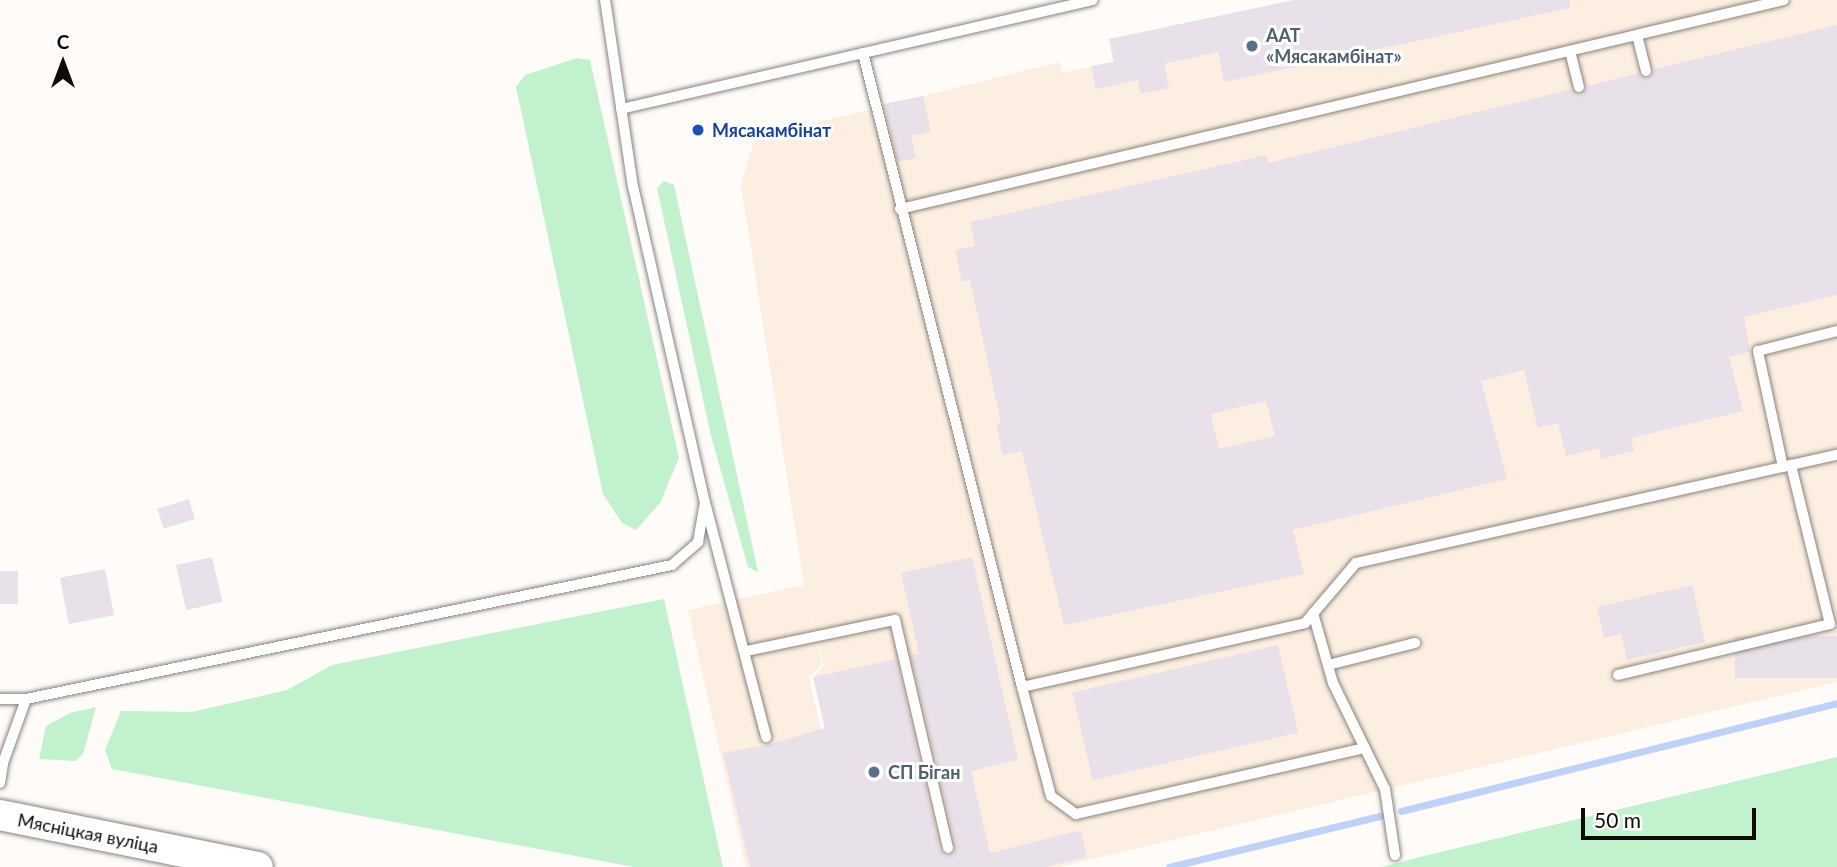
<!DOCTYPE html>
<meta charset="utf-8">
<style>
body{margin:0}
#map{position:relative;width:1837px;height:867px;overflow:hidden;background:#fefbf8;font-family:Lato,sans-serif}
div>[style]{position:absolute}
.built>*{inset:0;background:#fcefe1}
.green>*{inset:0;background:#c2f1cd}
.stream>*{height:7px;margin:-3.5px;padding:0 3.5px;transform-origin:3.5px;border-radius:3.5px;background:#bed2f8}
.building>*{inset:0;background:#e8e1e9;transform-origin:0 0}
.roads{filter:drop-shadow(0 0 2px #8a837c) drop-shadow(0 0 2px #8a837c)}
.service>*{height:10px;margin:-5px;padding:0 5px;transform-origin:5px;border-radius:5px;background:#fff}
.secondary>*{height:30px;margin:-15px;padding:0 15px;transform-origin:15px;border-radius:15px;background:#fff}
.dots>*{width:19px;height:19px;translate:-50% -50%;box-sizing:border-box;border:4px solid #fff;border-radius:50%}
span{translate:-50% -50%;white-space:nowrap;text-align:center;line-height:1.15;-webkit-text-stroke:6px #fff;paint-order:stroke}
.service-label{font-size:18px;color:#4e5e75;font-weight:700}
.left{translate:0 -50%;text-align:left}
.transit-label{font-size:18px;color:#164399;font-weight:700}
.street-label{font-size:18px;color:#0e0b09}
.north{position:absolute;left:28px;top:28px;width:70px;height:70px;-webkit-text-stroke:5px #fff;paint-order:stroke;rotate:0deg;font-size:19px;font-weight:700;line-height:28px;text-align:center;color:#0e0b09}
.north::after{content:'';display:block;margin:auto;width:24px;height:32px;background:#0e0b09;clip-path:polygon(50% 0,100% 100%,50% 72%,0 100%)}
.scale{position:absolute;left:1581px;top:808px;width:175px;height:32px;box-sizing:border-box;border:4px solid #0e0b09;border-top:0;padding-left:9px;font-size:21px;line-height:24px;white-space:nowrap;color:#0e0b09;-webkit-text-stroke:5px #fff;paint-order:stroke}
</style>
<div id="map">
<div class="built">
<i style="clip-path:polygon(1294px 0,1837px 0,1837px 682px,1059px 867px,856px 867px,813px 677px,824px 666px,809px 606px,822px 664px,809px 678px,854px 867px,746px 867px,688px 610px,804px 585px,741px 185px,755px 138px,1059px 62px,1062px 73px,1113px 62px,1109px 39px)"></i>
</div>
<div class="green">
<i style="clip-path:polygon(577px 58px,590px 60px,679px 458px,660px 503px,636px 530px,622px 523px,603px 494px,516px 87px,525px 75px)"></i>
<i style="clip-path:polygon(664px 181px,674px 185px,758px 572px,748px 567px,711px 436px,657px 188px)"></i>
<i style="clip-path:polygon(664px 599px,723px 867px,634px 867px,112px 769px,105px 750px,121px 711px,192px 712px,287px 690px,332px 665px)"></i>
<i style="clip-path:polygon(96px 707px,83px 754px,75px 761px,39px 759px,46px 726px,70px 713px)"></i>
<i style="clip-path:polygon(1837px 757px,1837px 867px,1382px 867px,1424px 856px)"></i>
</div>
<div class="stream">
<i style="left:1401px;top:811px;width:449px;rotate:-13.9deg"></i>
<i style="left:1169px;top:867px;width:217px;rotate:-13.6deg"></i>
</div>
<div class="building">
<i style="clip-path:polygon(1294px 0,1570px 0,1570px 8px,1224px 82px,1218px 52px,1164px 64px,1169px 88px,1141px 94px,1138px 80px,1096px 89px,1091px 66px,1114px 62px,1109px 39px)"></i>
<i style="clip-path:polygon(evenodd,1837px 25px,1837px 295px,1744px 317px,1750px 352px,1729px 357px,1743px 411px,1631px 438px,1634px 451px,1601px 459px,1599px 448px,1566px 456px,1558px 423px,1538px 428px,1524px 370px,1481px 381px,1507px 479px,1293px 530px,1304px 574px,1064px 625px,1022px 451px,1003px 455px,996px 424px,1001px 423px,970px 280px,962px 282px,955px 250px,975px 246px,970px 222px,1266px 155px,1268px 163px,1572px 89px,1580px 95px,1587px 86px,1638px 73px,1647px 79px,1652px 76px,1654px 69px,1837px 25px,1266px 401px,1275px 436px,1219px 449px,1211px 414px,1266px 401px)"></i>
<i style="clip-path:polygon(923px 96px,931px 132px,911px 136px,916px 158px,898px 162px,884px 104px)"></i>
<i style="left:189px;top:499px;width:21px;height:33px;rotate:73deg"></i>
<i style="left:212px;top:557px;width:46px;height:37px;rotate:77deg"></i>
<i style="clip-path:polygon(972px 557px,1018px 760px,971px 771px,990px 853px,1081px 830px,1087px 857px,1045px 867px,750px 867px,723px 753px,767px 745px,825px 728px,813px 677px,896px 659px,940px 850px,946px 856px,954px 853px,956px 846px,911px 655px,919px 654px,901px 573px)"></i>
<i style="left:105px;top:569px;width:47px;height:46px;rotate:79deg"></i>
<i style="left:0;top:571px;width:18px;height:33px"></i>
<i style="clip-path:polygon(1692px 585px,1705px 642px,1627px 660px,1621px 634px,1604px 638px,1597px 607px)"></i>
<i style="left:1837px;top:636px;width:42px;height:102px;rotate:90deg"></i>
<i style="left:1278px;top:645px;width:90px;height:211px;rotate:77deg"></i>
</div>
<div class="roads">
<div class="service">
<i style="left:1637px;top:35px;width:37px;rotate:76deg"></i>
<i style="left:1570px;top:51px;width:37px;rotate:76deg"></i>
<i style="left:863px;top:53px;width:654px;rotate:75.92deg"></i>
<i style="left:1022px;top:687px;width:290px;rotate:-12.7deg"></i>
<i style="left:1305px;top:623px;width:79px;rotate:-49.6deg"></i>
<i style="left:1356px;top:563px;width:493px;rotate:-12.7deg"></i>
<i style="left:621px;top:109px;width:484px;rotate:-13deg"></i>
<i style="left:900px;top:209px;width:908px;rotate:-13.3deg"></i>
<i style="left:1783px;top:467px;width:119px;rotate:-102.2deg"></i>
<i style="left:1758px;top:351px;width:81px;rotate:-14.2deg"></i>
<i style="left:706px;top:506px;width:239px;rotate:75.4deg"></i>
<i style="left:1313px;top:613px;width:73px;rotate:74.1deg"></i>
<i style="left:1333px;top:683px;width:118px;rotate:63.9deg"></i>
<i style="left:1385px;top:789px;width:67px;rotate:81.4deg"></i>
<i style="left:746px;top:651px;width:152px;rotate:-11.8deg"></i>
<i style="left:895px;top:620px;width:234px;rotate:76.9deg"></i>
<i style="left:1328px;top:665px;width:90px;rotate:-14.2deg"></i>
<i style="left:1618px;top:675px;width:218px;rotate:-13.5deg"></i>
<i style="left:1830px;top:624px;width:164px;rotate:-103.8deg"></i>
<i style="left:1022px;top:687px;width:113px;rotate:75.1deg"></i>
<i style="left:1051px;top:796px;width:31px;rotate:36deg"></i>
<i style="left:1076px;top:814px;width:295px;rotate:-12.9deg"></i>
<i style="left:0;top:699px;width:26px"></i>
<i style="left:0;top:783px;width:20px;rotate:-81deg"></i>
<i style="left:3px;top:763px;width:68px;rotate:-70.2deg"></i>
<i style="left:26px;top:699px;width:660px;rotate:-11.72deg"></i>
<i style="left:672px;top:565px;width:35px;rotate:-41deg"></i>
<i style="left:698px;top:542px;width:40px;rotate:-80deg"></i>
<i style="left:705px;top:503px;width:324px;rotate:-102.8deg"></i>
<i style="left:633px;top:187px;width:189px;rotate:-98.5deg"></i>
</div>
<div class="secondary">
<i style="left:0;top:815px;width:263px;rotate:11.4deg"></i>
</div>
</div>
<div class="dots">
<i style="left:1252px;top:46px;background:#5c6f8a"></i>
<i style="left:698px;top:130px;background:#1a4fb4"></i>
<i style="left:874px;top:772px;background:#5c6f8a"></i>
</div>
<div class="service-label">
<span class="left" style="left:1266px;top:46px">ААТ<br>«Мясакамбінат»</span>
<span class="left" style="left:888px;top:772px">СП Біган</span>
</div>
<div class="transit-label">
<span class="left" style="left:712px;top:130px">Мясакамбінат</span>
</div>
<div class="street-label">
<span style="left:88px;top:833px;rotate:11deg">Мясніцкая вуліца</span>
</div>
<div class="north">С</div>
<div class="scale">50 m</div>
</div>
